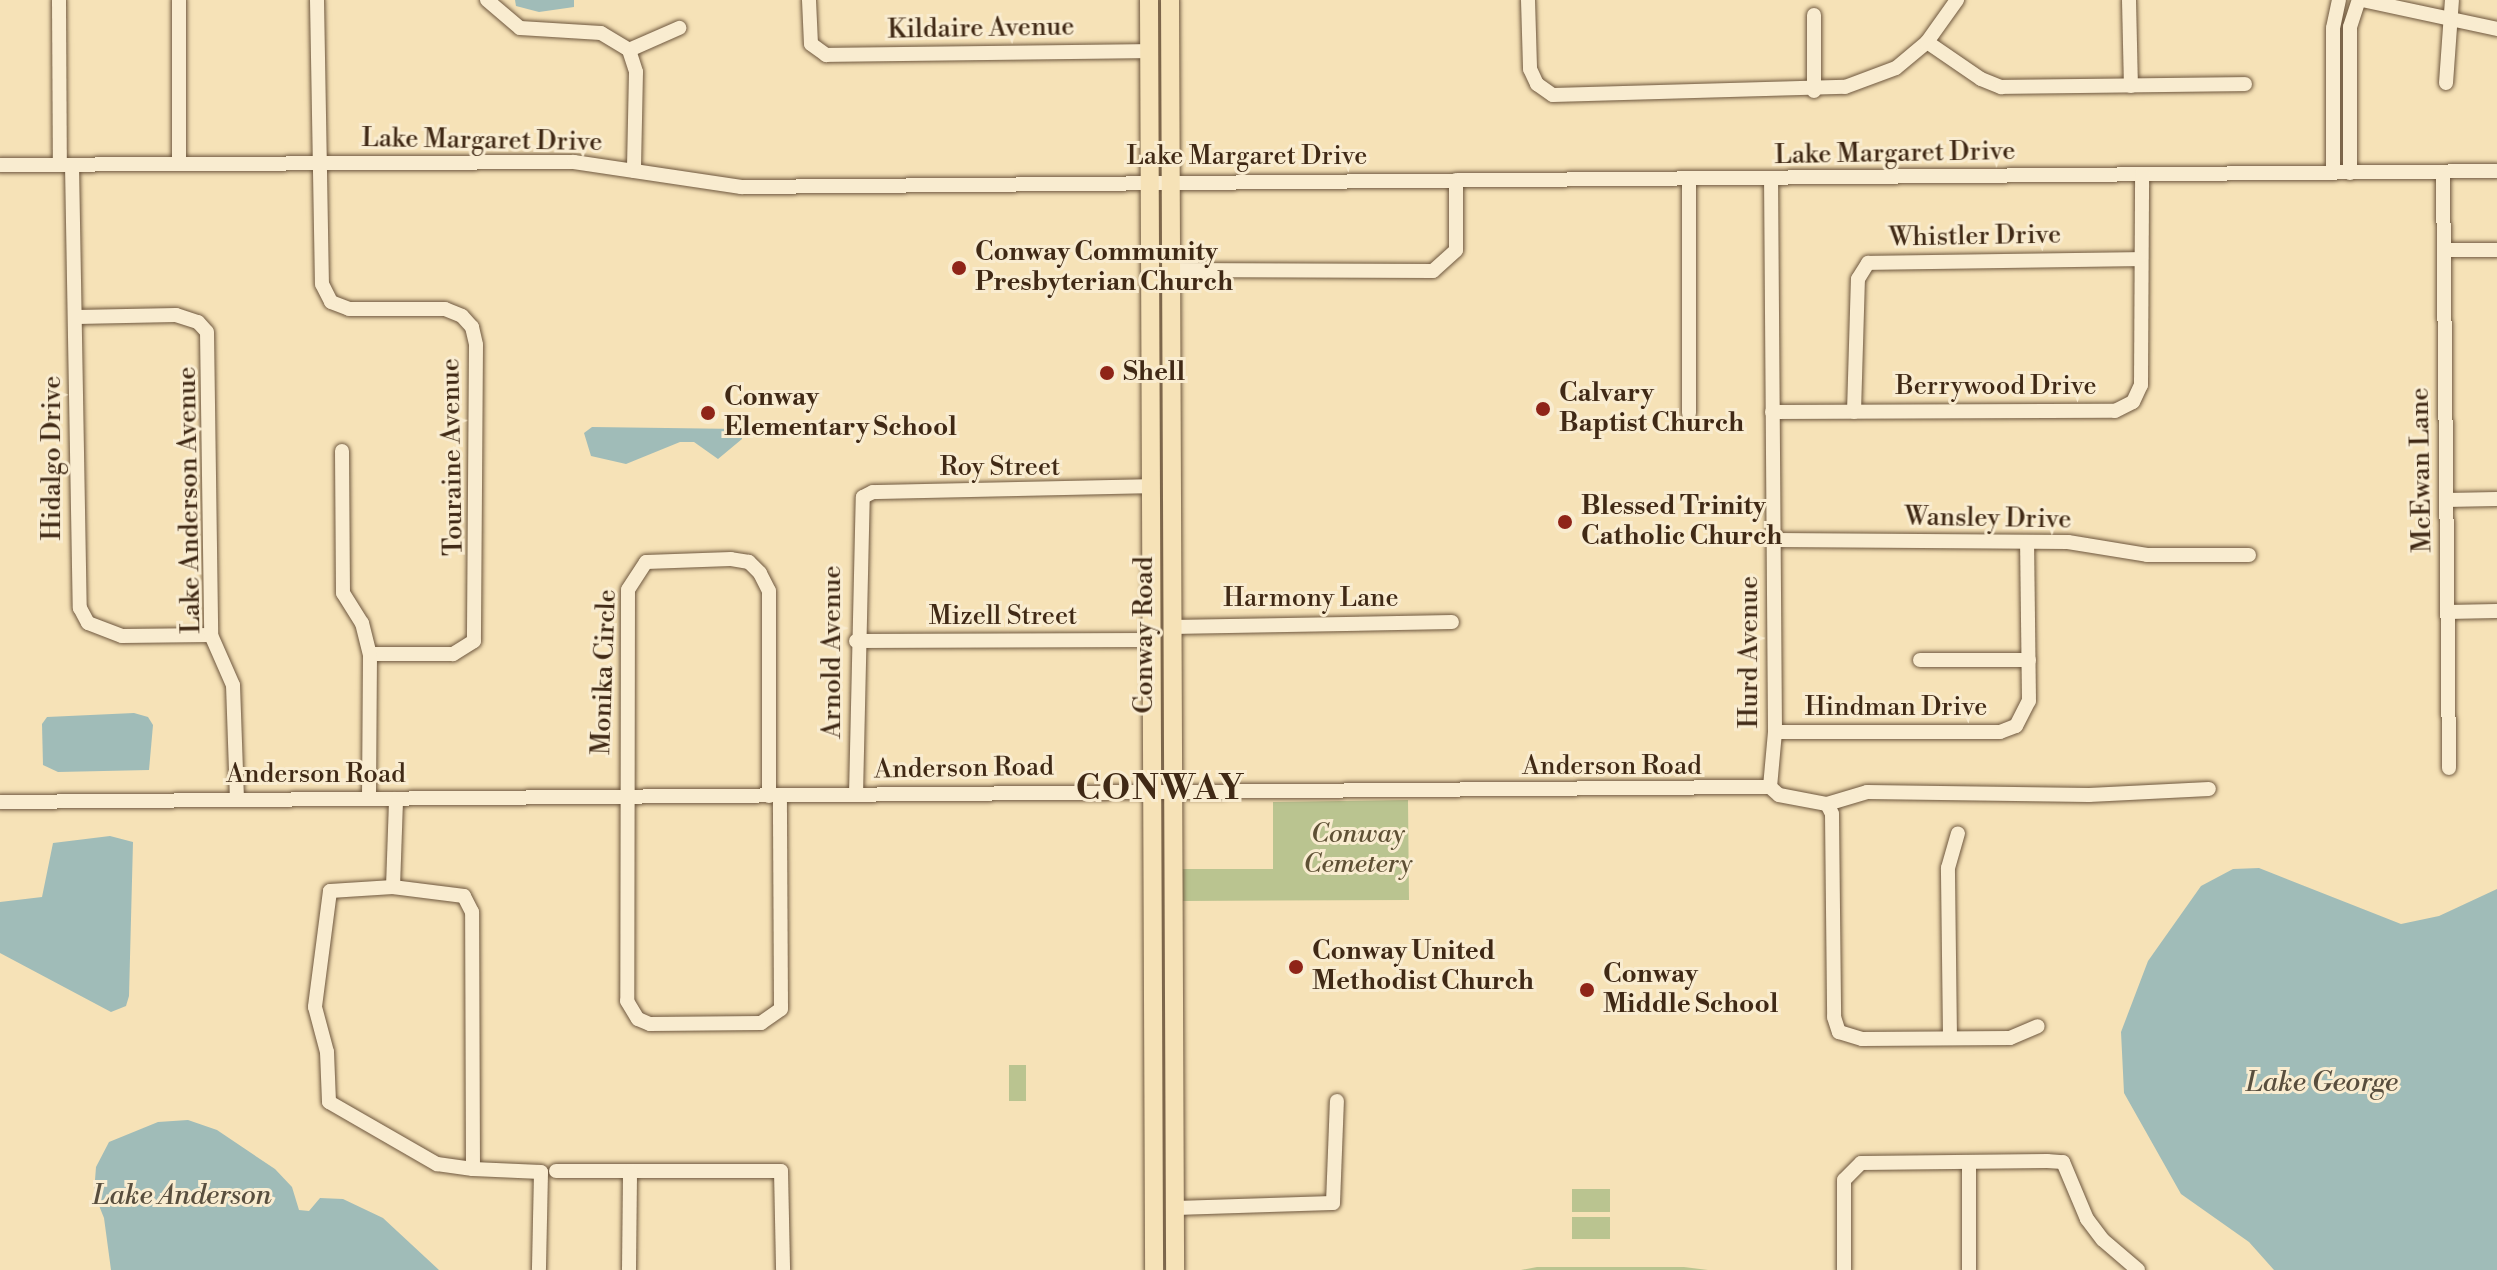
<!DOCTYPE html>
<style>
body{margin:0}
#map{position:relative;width:2497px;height:1270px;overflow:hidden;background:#f6e2b7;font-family:"Libre Bodoni",serif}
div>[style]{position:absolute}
.green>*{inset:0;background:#bac490;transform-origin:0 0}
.water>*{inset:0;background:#a0bcb8}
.roads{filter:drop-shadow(0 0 2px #6e573e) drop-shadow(0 0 2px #6e573e)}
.minor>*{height:14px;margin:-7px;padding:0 7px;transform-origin:7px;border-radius:7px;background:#f9ecd0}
.major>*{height:18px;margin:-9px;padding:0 9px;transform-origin:9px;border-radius:9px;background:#f6e2b7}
.dots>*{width:22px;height:22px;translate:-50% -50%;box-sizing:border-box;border:4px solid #f9ecd0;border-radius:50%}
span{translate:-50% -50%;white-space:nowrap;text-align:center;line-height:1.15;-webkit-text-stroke:6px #f9ecd0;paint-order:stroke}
.street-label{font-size:26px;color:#402915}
.poi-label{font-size:26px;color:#402915;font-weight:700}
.left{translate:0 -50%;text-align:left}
.park-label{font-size:26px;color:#5e5034;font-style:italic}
.water-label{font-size:28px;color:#584e3e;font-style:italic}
.district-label{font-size:34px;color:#402915;font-weight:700;letter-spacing:2px}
</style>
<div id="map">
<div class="green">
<i style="clip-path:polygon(1408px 800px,1409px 900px,1183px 901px,1182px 869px,1273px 869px,1273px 802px)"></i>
<i style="left:1009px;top:1065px;width:17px;height:36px"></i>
<i style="left:1572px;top:1189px;width:38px;height:23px"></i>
<i style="left:1572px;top:1217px;width:38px;height:22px"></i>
<i style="clip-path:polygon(1537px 1267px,1684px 1267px,1708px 1270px,1521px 1270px)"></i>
</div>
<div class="water">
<i style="clip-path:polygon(515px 0,574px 0,574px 7px,539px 12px,516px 6px)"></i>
<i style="clip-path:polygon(592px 427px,741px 429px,742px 439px,718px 459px,694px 442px,680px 442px,626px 464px,591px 456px,584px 433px)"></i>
<i style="clip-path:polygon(134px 713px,148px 717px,153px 725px,149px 770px,58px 772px,43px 765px,42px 724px,47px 717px)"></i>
<i style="clip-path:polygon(110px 836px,133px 842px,129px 996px,126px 1006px,111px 1012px,0 953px,0 902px,42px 897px,53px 843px)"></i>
<i style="clip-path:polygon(2259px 868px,2401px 924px,2439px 916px,2497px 889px,2497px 1270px,2274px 1270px,2249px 1242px,2181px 1194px,2124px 1093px,2121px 1032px,2148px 961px,2201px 886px,2233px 869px)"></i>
<i style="clip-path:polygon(188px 1120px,217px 1130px,275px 1169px,292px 1187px,299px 1210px,309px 1211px,320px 1198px,343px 1199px,383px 1218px,439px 1270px,111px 1270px,104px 1218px,94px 1193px,96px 1167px,109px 1142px,158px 1122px)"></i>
</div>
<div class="roads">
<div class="minor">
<i style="left:59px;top:0;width:165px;rotate:89.7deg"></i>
<i style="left:317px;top:0;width:284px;rotate:89deg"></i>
<i style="left:322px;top:284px;width:20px;rotate:63deg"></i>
<i style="left:331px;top:302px;width:19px;rotate:21deg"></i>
<i style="left:349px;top:309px;width:96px"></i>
<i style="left:445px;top:309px;width:18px;rotate:22deg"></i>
<i style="left:462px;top:316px;width:15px;rotate:48deg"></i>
<i style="left:472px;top:327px;width:18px;rotate:77deg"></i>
<i style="left:476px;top:345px;width:296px;rotate:90.4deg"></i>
<i style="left:474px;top:641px;width:25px;rotate:148deg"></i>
<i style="left:453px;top:654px;width:83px;rotate:180deg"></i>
<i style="left:487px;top:0;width:43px;rotate:40.3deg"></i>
<i style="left:520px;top:28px;width:81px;rotate:3.5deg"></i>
<i style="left:601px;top:33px;width:33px;rotate:31deg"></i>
<i style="left:629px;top:50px;width:23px;rotate:72deg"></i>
<i style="left:636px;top:72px;width:99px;rotate:91.2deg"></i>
<i style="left:809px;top:0;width:44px;rotate:87.4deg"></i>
<i style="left:811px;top:44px;width:19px;rotate:36deg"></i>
<i style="left:826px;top:55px;width:323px;rotate:-0.7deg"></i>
<i style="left:1528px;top:0;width:69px;rotate:88.3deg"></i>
<i style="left:1530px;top:69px;width:17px;rotate:65deg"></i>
<i style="left:1537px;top:84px;width:19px;rotate:35deg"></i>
<i style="left:1553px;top:95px;width:292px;rotate:-1.6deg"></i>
<i style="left:1845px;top:87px;width:54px;rotate:-20.4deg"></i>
<i style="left:1896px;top:68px;width:40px;rotate:-40deg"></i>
<i style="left:1927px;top:42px;width:52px;rotate:-54.5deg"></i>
<i style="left:2129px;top:0;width:86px;rotate:88.7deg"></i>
<i style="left:2362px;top:0;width:138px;rotate:12.1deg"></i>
<i style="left:1814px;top:15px;width:76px;rotate:90deg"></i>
<i style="left:1927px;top:42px;width:65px;rotate:34.4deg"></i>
<i style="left:1981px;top:79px;width:22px;rotate:22deg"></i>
<i style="left:2001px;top:87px;width:244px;rotate:-0.7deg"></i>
<i style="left:629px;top:50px;width:55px;rotate:-23.7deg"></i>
<i style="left:2446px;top:83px;width:83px;rotate:-85.9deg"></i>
<i style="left:179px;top:164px;width:164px;rotate:-90deg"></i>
<i style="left:0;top:165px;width:574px;rotate:-0.3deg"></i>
<i style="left:574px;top:162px;width:169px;rotate:8.5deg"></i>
<i style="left:741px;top:187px;width:1756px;rotate:-0.52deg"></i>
<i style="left:72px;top:165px;width:443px;rotate:89deg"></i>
<i style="left:80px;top:608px;width:17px;rotate:62deg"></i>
<i style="left:88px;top:623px;width:36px;rotate:21deg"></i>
<i style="left:122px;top:636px;width:89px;rotate:-0.6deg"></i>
<i style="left:2443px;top:172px;width:596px;rotate:89.42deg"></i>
<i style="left:2333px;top:173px;width:145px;rotate:-90deg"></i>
<i style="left:2333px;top:28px;width:29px;rotate:-78deg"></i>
<i style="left:2350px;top:173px;width:146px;rotate:-90deg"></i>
<i style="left:2350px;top:27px;width:28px;rotate:-72deg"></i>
<i style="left:1689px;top:179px;width:234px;rotate:90deg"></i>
<i style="left:2444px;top:250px;width:53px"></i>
<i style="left:1171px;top:270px;width:262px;rotate:0.2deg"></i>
<i style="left:1433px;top:271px;width:31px;rotate:-42deg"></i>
<i style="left:1456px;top:250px;width:70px;rotate:-90deg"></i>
<i style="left:77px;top:317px;width:99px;rotate:-1.2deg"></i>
<i style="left:176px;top:315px;width:23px;rotate:18deg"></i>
<i style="left:198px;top:322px;width:13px;rotate:48deg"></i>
<i style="left:207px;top:332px;width:303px;rotate:89.2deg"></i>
<i style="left:211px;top:635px;width:55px;rotate:66.3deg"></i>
<i style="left:233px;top:685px;width:115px;rotate:88deg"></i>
<i style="left:1772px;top:412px;width:343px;rotate:-0.2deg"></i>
<i style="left:2115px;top:411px;width:20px;rotate:-27deg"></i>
<i style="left:2133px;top:402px;width:19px;rotate:-65deg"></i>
<i style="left:2141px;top:385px;width:211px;rotate:-89.7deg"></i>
<i style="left:1854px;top:412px;width:133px;rotate:-88.3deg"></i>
<i style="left:1858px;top:279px;width:19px;rotate:-58deg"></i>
<i style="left:1868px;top:263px;width:271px;rotate:-0.8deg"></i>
<i style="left:342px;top:451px;width:142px;rotate:89.6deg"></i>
<i style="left:343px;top:593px;width:36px;rotate:58deg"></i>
<i style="left:362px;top:623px;width:32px;rotate:76deg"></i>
<i style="left:370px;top:654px;width:145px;rotate:90.4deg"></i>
<i style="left:2446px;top:500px;width:51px;rotate:-1.1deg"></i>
<i style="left:1774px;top:540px;width:294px;rotate:0.4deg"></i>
<i style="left:2068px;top:542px;width:80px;rotate:9.3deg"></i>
<i style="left:2147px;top:555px;width:102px"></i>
<i style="left:2447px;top:612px;width:50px;rotate:-1.1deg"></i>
<i style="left:1171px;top:627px;width:281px;rotate:-1deg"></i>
<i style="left:856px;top:641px;width:295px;rotate:-0.2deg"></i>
<i style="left:1920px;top:660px;width:109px"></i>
<i style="left:1775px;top:732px;width:225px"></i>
<i style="left:2000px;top:732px;width:17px;rotate:-21deg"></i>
<i style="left:2016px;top:726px;width:28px;rotate:-63deg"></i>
<i style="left:2029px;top:701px;width:159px;rotate:-90.7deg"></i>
<i style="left:1770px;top:787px;width:55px;rotate:-84.8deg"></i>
<i style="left:1775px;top:732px;width:553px;rotate:-90.41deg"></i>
<i style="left:1770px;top:787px;width:12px;rotate:42deg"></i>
<i style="left:1779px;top:795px;width:49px;rotate:10.6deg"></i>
<i style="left:1827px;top:804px;width:42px;rotate:-16.7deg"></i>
<i style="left:1867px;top:792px;width:222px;rotate:0.8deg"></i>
<i style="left:2089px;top:795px;width:120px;rotate:-2.9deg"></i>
<i style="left:856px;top:795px;width:298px;rotate:-88.7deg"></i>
<i style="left:863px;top:497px;width:11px;rotate:-27deg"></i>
<i style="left:873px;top:492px;width:278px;rotate:-1.2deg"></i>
<i style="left:769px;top:796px;width:205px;rotate:-90deg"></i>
<i style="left:769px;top:591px;width:20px;rotate:-117deg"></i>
<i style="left:760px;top:573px;width:16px;rotate:-135deg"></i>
<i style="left:749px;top:562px;width:18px;rotate:-171deg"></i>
<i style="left:731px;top:559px;width:85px;rotate:178deg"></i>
<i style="left:646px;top:562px;width:33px;rotate:123deg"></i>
<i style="left:628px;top:590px;width:411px;rotate:90.1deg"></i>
<i style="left:627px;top:1001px;width:21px;rotate:59deg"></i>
<i style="left:638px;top:1019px;width:13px;rotate:23deg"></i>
<i style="left:650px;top:1024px;width:111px;rotate:-0.5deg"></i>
<i style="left:761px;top:1023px;width:24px;rotate:-35deg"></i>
<i style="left:781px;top:1009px;width:213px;rotate:-90.3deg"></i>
<i style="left:0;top:802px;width:1770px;rotate:-0.49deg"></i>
<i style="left:1827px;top:804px;width:11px;rotate:63deg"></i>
<i style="left:1832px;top:814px;width:203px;rotate:89.4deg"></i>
<i style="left:1834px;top:1017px;width:16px;rotate:72deg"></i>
<i style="left:1839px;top:1032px;width:24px;rotate:17deg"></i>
<i style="left:1862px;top:1039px;width:148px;rotate:-0.4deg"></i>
<i style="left:2010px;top:1038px;width:30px;rotate:-23deg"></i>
<i style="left:393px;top:887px;width:88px;rotate:-88deg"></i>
<i style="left:1950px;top:1038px;width:170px;rotate:-90.7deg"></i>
<i style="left:1948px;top:868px;width:36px;rotate:-74deg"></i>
<i style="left:1969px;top:1162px;width:108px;rotate:90deg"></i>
<i style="left:473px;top:1169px;width:257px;rotate:-90.2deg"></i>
<i style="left:472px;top:912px;width:18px;rotate:-117deg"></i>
<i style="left:464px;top:896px;width:72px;rotate:-172.8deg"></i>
<i style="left:393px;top:887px;width:63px;rotate:176.4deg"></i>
<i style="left:330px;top:891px;width:117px;rotate:97.4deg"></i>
<i style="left:315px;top:1007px;width:47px;rotate:75.1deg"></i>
<i style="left:327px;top:1052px;width:50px;rotate:87.7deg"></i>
<i style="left:329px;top:1102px;width:125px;rotate:29.9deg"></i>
<i style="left:437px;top:1164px;width:36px;rotate:8deg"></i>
<i style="left:473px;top:1169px;width:68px;rotate:2.5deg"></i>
<i style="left:541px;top:1172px;width:98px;rotate:91.2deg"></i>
<i style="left:556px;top:1171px;width:225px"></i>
<i style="left:781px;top:1171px;width:99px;rotate:88.8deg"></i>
<i style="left:1175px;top:1208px;width:158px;rotate:-1.8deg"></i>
<i style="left:1333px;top:1203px;width:102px;rotate:-87.8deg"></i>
<i style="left:629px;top:1270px;width:99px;rotate:-89.4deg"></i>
<i style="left:1844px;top:1270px;width:90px;rotate:-90deg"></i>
<i style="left:1844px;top:1180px;width:24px;rotate:-45deg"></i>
<i style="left:1861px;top:1163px;width:186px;rotate:-0.6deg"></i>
<i style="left:2047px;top:1161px;width:16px;rotate:4deg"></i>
<i style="left:2063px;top:1162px;width:62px;rotate:67.2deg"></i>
<i style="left:2087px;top:1219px;width:26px;rotate:53deg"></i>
<i style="left:2103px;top:1240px;width:46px;rotate:40.6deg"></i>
</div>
<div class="major">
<i style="left:1149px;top:0;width:1270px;rotate:89.77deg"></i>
<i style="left:1170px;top:0;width:1270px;rotate:89.77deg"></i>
</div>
</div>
<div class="dots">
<i style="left:959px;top:268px;background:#8f2418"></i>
<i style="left:1107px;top:373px;background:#8f2418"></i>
<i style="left:1543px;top:409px;background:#8f2418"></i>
<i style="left:708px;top:413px;background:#8f2418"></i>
<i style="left:1565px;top:522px;background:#8f2418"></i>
<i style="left:1296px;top:967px;background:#8f2418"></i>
<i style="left:1587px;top:990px;background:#8f2418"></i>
</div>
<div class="street-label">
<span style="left:981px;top:29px;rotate:-1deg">Kildaire Avenue</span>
<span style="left:482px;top:141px;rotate:1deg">Lake Margaret Drive</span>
<span style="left:1895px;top:154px;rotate:-1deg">Lake Margaret Drive</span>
<span style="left:1247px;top:157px">Lake Margaret Drive</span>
<span style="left:1975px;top:237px;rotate:-1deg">Whistler Drive</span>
<span style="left:1996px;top:387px">Berrywood Drive</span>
<span style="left:453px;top:457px;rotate:-91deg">Touraine Avenue</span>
<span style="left:53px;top:458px;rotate:-90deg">Hidalgo Drive</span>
<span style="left:1000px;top:468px">Roy Street</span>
<span style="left:2422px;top:470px;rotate:-91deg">McEwan Lane</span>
<span style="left:190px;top:500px;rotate:-91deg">Lake Anderson Avenue</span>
<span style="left:1988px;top:519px;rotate:1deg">Wansley Drive</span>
<span style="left:1311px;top:599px">Harmony Lane</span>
<span style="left:1003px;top:617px">Mizell Street</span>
<span style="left:1145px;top:635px;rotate:-90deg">Conway Road</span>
<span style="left:833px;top:652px;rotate:-90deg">Arnold Avenue</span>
<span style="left:1750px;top:652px;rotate:-90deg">Hurd Avenue</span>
<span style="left:605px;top:672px;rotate:-88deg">Monika Circle</span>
<span style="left:1896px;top:708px">Hindman Drive</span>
<span style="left:1612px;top:767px">Anderson Road</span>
<span style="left:964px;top:769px;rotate:-1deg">Anderson Road</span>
<span style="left:316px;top:775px">Anderson Road</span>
</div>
<div class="poi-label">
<span class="left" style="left:975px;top:268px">Conway Community<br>Presbyterian Church</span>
<span class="left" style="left:1123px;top:373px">Shell</span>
<span class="left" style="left:1559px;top:409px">Calvary<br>Baptist Church</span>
<span class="left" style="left:724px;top:413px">Conway<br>Elementary School</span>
<span class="left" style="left:1581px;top:522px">Blessed Trinity<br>Catholic Church</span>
<span class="left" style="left:1312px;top:967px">Conway United<br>Methodist Church</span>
<span class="left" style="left:1603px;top:990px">Conway<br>Middle School</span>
</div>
<div class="park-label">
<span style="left:1358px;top:850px">Conway<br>Cemetery</span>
</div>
<div class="water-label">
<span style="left:2322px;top:1083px">Lake George</span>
<span style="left:182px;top:1196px">Lake Anderson</span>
</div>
<div class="district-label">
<span style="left:1161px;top:790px">CONWAY</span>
</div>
</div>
